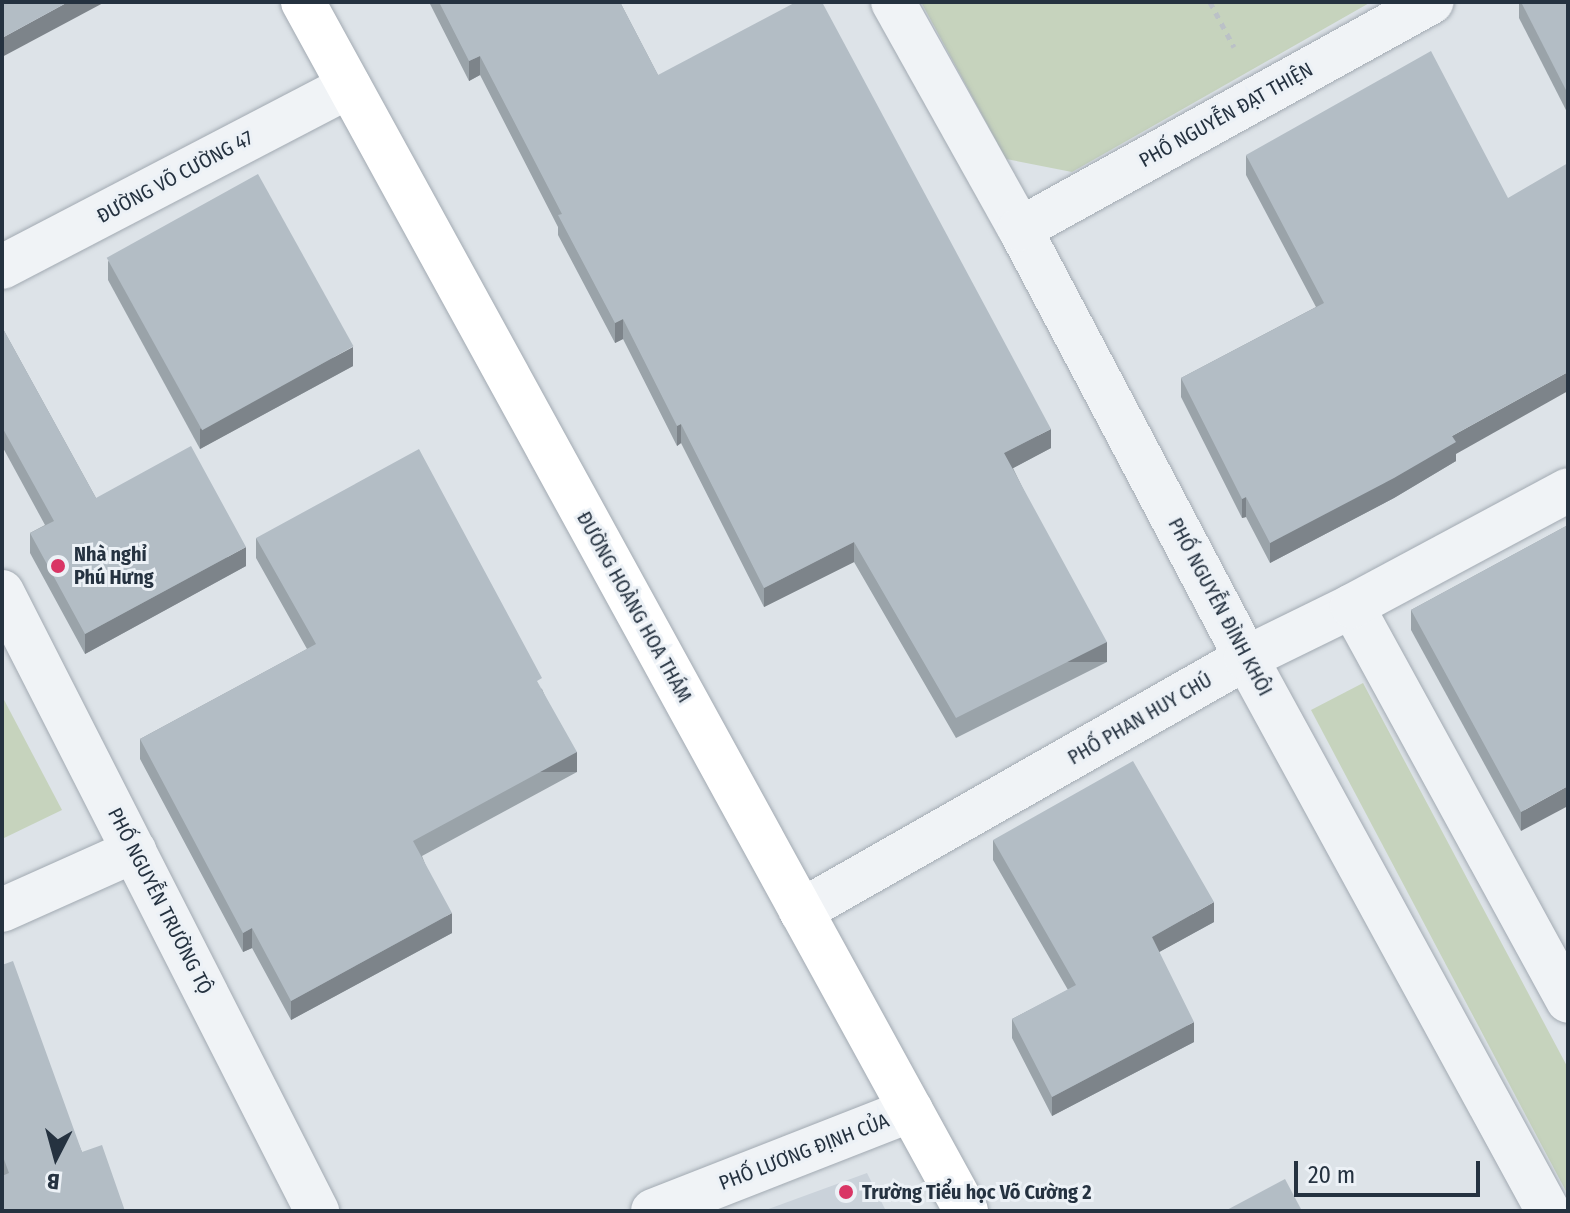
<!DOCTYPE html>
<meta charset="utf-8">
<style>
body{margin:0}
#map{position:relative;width:1570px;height:1213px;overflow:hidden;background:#dde3e8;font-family:"Fira Sans Condensed",sans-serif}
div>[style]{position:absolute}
.built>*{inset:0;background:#cad2da}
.green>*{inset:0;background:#c6d3bd}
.path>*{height:5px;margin-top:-2.5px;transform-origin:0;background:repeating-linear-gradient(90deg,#bbc1c7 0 6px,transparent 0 12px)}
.roads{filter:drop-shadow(0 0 2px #a2aab2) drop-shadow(0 0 2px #a2aab2)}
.street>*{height:44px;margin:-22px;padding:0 22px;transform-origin:22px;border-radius:22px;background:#f0f3f6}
.secondary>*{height:44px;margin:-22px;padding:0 22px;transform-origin:22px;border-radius:22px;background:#fff}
.wall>*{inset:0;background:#9aa3a9}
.shaded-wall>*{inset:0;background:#7d848a;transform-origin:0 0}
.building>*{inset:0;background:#b3bdc5;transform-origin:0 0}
.dots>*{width:22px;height:22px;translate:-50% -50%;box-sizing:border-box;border:4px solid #ecf1f6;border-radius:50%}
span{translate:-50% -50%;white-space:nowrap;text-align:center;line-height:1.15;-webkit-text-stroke:6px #ecf1f6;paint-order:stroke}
.street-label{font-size:20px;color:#253240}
.poi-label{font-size:20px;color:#253240;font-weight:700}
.left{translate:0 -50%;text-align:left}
.frame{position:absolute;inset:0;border:4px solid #253240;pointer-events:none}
.north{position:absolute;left:16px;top:1117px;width:80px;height:80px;-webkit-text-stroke:6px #ecf1f6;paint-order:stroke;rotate:186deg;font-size:22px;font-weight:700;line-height:32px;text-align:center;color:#253240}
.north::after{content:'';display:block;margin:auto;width:28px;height:36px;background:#253240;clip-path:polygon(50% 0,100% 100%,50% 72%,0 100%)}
.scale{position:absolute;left:1294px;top:1161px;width:186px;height:36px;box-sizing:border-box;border:4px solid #253240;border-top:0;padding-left:10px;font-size:24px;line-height:28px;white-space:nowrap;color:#253240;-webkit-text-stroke:6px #ecf1f6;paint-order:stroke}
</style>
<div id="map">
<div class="built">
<i style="clip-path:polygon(867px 1173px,886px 1211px,763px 1211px)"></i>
</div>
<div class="green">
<i style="clip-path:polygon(921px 2px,1371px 2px,1072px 172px,1006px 159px)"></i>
<i style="clip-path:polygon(1363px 683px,1568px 1068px,1568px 1195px,1311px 710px)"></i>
<i style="clip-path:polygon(2px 696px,62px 810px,2px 839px)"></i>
</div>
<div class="path">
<i style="left:1210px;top:2px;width:51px;rotate:61.9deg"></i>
</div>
<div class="roads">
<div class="street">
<i style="left:893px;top:2px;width:260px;rotate:60.8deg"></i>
<i style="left:1020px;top:229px;width:485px;rotate:62.2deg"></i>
<i style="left:1246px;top:658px;width:630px;rotate:61.36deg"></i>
<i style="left:1020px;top:229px;width:470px;rotate:-28.9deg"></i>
<i style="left:2px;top:267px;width:391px;rotate:-27.5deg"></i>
<i style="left:2px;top:592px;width:695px;rotate:63.03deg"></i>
<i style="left:1352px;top:606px;width:450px;rotate:61.3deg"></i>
<i style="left:2px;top:910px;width:145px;rotate:-24.1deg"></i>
<i style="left:801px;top:911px;width:512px;rotate:-29.62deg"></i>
<i style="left:1246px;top:658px;width:118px;rotate:-26.1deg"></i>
<i style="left:1352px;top:606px;width:245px;rotate:-28.2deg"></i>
<i style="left:653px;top:1211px;width:277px;rotate:-21.4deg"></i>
</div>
<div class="secondary">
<i style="left:303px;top:2px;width:1379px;rotate:61.26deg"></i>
</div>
</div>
<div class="wall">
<i style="clip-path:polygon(429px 2px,620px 2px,658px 75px,1051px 448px,1013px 468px,1107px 662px,956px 738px,854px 562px,764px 607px,681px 443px,677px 446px,623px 339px,615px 343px,558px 235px,558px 227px,480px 75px,469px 81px)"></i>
<i style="clip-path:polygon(1519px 2px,1568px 2px,1568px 114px,1519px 18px)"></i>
<i style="clip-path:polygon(1246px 155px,1456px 454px,1456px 461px,1394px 498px,1270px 563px,1246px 517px,1242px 518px,1181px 397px,1181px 378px,1316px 307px,1246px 175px)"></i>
<i style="clip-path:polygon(108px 261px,353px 366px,200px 449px,108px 280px)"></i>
<i style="clip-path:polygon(2px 327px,96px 498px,246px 566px,85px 654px,30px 553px,30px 533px,45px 525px,2px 446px)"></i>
<i style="clip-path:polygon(1568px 525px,1521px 831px,1411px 630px,1411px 610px)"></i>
<i style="clip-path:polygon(256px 538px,542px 689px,577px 772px,422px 856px,452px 933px,291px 1020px,252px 948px,243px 952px,140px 759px,140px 739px,307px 649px,256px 558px)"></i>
<i style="clip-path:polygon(993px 840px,1214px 922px,1159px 952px,1194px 1042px,1052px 1116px,1012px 1038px,1012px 1019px,1068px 990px,993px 860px)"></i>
<i style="clip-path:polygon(2px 965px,82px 1152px,3px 1176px,2px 1174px)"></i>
</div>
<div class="shaded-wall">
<i style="clip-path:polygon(68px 2px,105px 2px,2px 57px,2px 38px)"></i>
<i style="clip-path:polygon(480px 56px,480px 75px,469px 81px,469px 61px)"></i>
<i style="clip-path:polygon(623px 319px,623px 339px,615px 343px,615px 323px)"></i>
<i style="clip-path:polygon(353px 347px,353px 366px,200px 449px,200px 429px)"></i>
<i style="clip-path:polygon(1568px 372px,1568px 391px,1456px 454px,1456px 461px,1394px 498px,1270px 563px,1270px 543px,1452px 436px)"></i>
<i style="clip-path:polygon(681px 424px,681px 443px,677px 446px,677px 426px)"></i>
<i style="clip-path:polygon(1051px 429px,1051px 448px,1004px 473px,1004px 453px)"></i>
<i style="clip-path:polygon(1246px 497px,1246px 517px,1242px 518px,1242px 499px)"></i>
<i style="clip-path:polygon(854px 542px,854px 562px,764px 607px,764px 588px)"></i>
<i style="clip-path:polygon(246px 547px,246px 566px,85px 654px,85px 634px)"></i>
<i style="left:1107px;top:642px;width:20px;height:169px;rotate:90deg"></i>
<i style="left:577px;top:752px;width:20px;height:187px;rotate:90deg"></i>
<i style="clip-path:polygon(1568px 786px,1568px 806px,1521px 831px,1521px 812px)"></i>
<i style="clip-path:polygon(1214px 902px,1214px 922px,1152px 956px,1152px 937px)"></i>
<i style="clip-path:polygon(452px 913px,452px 933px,291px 1020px,291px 1001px)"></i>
<i style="clip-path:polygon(252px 928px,252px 948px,243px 952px,243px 933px)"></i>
<i style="clip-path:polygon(1194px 1022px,1194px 1042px,1052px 1116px,1052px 1097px)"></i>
</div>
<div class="building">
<i style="clip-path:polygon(2px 2px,68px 2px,2px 38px)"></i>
<i style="clip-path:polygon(439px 2px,620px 2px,658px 75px,796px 2px,822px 2px,1051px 429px,1004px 453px,1107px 642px,956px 718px,854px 542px,764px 588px,681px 424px,677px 426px,623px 319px,615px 323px,558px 215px,562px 214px,480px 56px,469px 61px)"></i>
<i style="clip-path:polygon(1521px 2px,1568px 2px,1568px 94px)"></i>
<i style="clip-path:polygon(1431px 51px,1508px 198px,1568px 163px,1568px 372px,1452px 436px,1456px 442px,1394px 478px,1270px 543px,1246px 497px,1242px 499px,1181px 378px,1324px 303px,1246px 155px)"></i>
<i style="left:258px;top:174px;width:197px;height:173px;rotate:61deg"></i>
<i style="clip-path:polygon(2px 327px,96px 498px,191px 446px,246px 547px,85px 634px,30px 533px,54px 521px,2px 427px)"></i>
<i style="clip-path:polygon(419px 449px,542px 678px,537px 681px,577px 752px,413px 841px,452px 913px,291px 1001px,252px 928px,243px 933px,140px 739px,316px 644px,256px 538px)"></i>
<i style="clip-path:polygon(1568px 525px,1568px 786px,1521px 812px,1411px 610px)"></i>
<i style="clip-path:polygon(1133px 761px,1214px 902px,1152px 937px,1194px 1022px,1052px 1097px,1012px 1019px,1076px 985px,993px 840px)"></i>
<i style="clip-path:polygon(13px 961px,82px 1152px,102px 1145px,125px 1211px,2px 1211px,2px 1176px,9px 1173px,2px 1154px,2px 965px)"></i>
<i style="clip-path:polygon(1285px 1179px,1302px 1211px,1225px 1211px)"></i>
</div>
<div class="dots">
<i style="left:58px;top:566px;background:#d93565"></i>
<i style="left:846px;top:1192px;background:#d93565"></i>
</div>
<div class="street-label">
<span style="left:1226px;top:115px;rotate:-29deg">PHỐ NGUYỄN ĐẠT THIỆN</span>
<span style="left:175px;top:177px;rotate:-28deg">ĐƯỜNG VÕ CƯỜNG 47</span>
<span style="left:634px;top:607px;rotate:61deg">ĐƯỜNG HOÀNG HOA THÁM</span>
<span style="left:1220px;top:607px;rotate:62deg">PHỐ NGUYỄN ĐÌNH KHÔI</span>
<span style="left:1140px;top:719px;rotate:-30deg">PHỐ PHAN HUY CHÚ</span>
<span style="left:160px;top:901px;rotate:63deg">PHỐ NGUYỄN TRƯỜNG TỘ</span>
<span style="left:804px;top:1152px;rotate:-21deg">PHỐ LƯƠNG ĐỊNH CỦA</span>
</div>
<div class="poi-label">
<span class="left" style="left:74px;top:566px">Nhà nghỉ<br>Phú Hưng</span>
<span class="left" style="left:862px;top:1192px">Trường Tiểu học Võ Cường 2</span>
</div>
<div class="frame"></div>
<div class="north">B</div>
<div class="scale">20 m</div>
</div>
